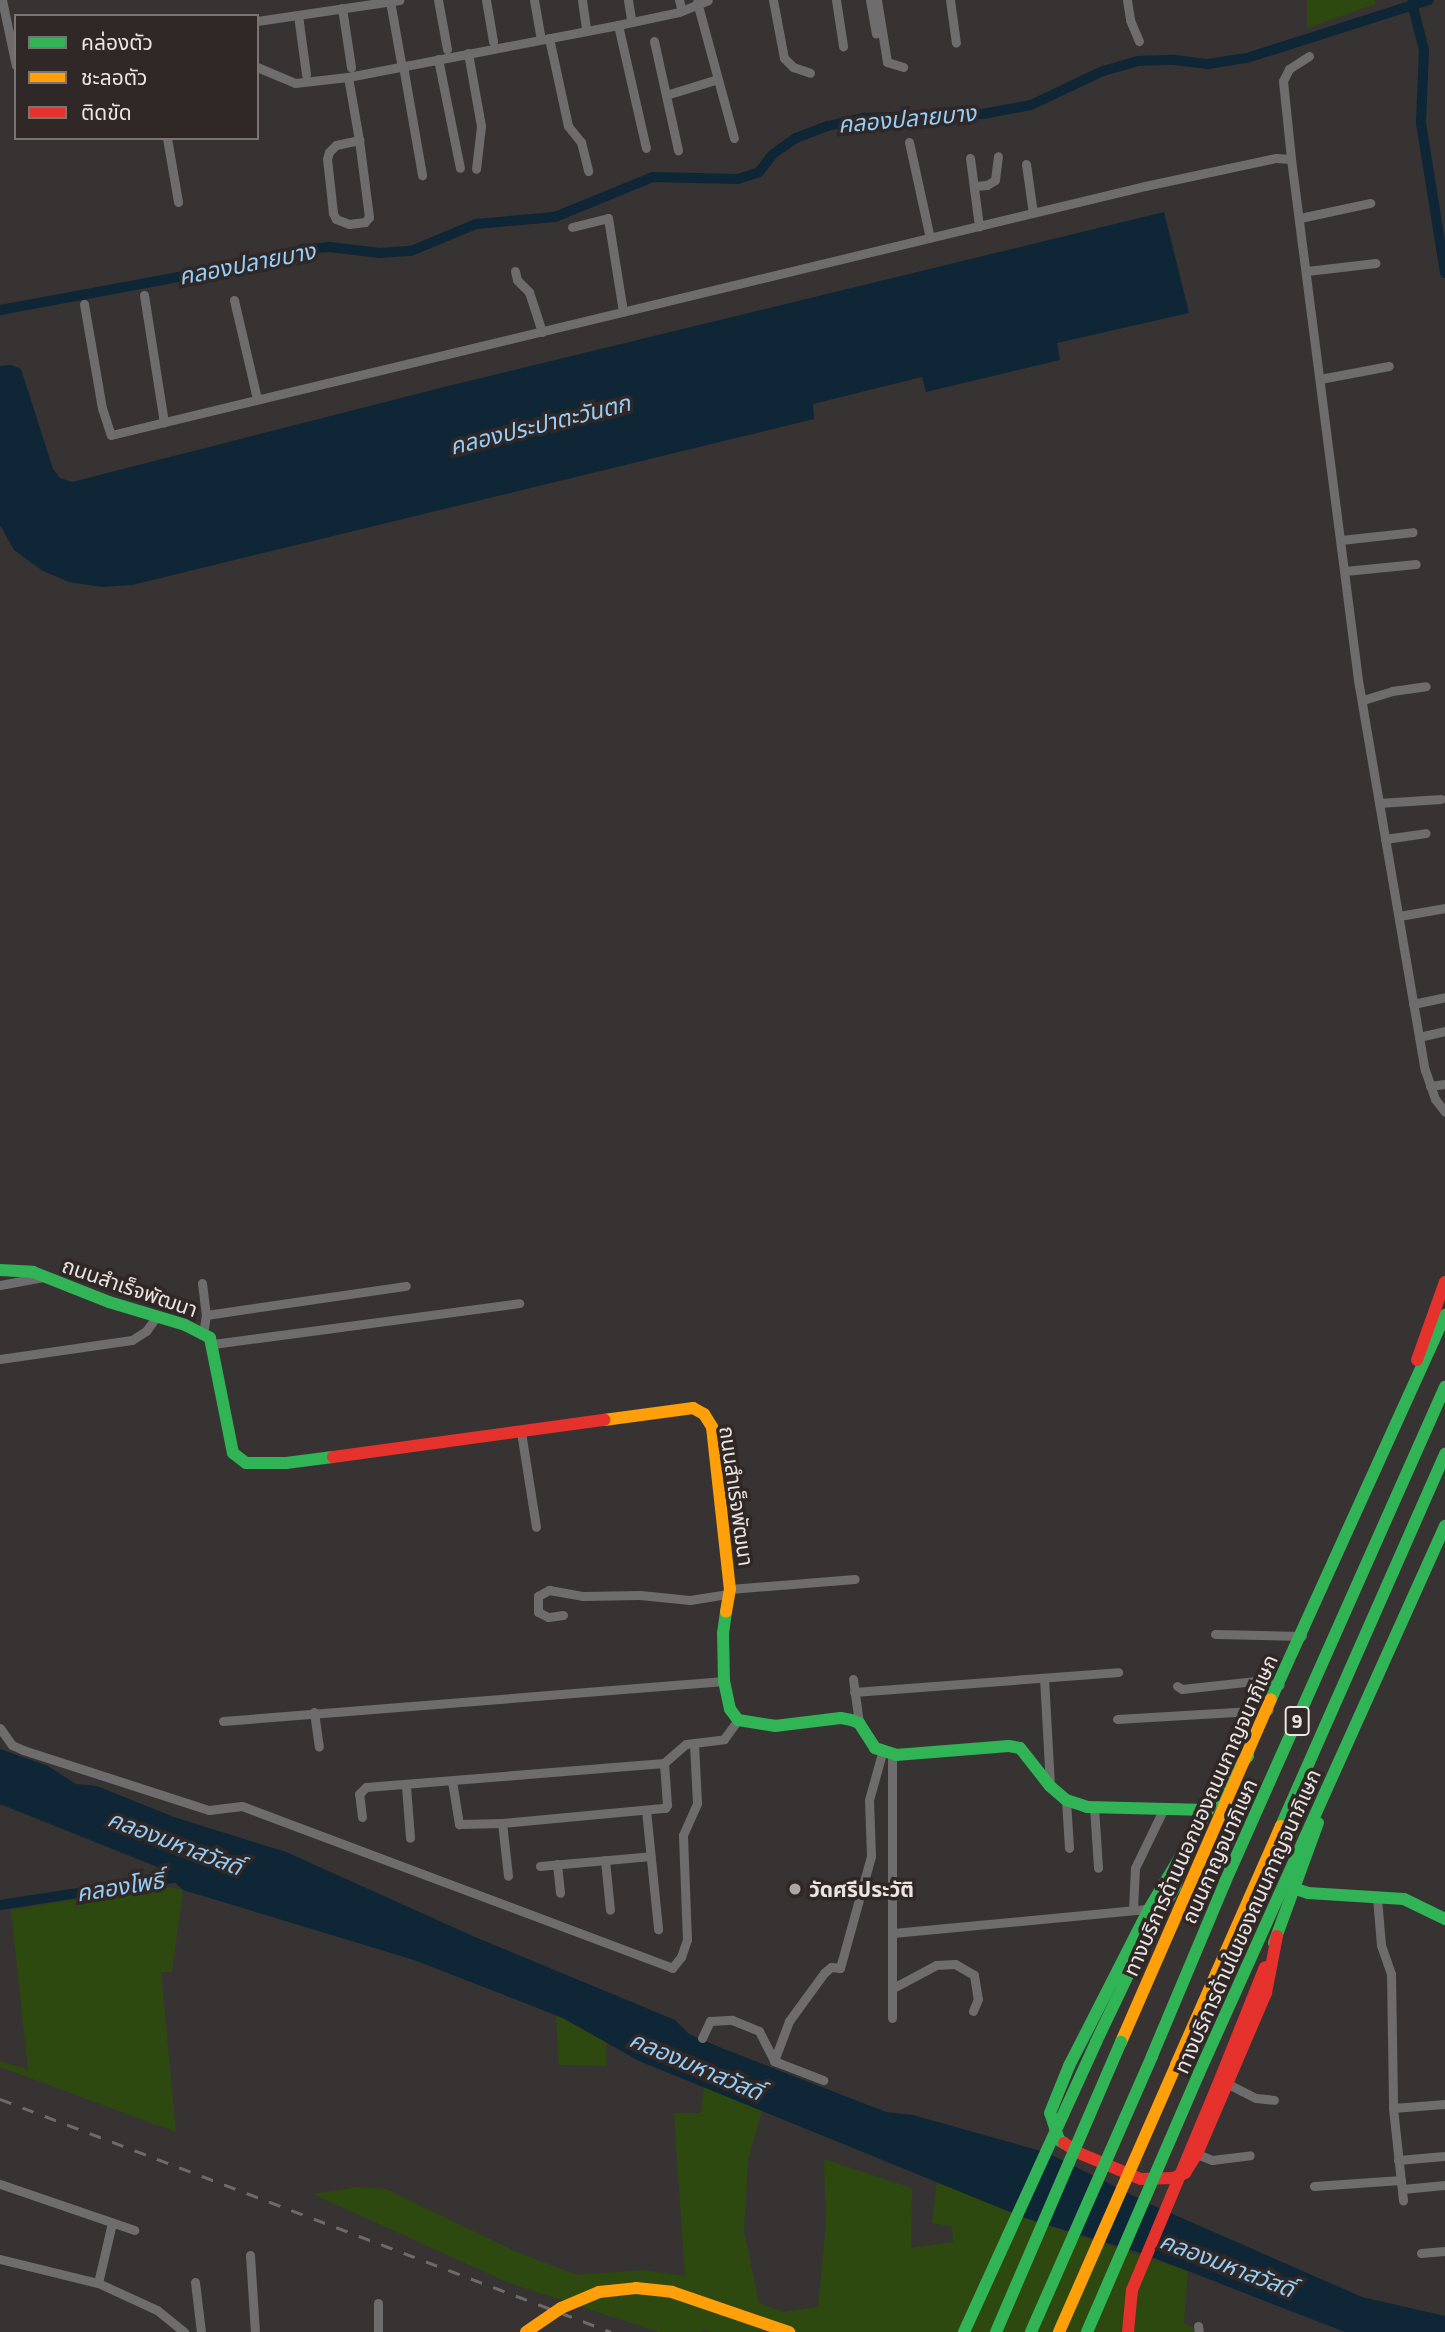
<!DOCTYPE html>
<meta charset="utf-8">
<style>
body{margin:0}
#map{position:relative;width:1445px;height:2332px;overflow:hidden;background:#373332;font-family:"Titillium Web","Noto Sans Thai",sans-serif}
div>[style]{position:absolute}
.green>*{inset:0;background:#2e490f}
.water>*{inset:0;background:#0f2636}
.canal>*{height:10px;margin:-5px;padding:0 5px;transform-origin:5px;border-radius:5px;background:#0f2636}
.street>*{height:9px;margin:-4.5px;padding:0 4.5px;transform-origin:4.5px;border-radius:4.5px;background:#6e6c6c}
.fast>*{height:12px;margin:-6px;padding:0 6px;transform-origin:6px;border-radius:6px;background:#30b455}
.slow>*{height:12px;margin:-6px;padding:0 6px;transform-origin:6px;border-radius:6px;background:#ff9f0a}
.jam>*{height:12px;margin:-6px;padding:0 6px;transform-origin:6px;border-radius:6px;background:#e5322d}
.rail>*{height:2.5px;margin-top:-1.25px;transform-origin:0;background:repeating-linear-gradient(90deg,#6e6a6a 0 12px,transparent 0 24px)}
.fast-bridge>*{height:12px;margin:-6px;padding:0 6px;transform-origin:6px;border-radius:6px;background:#30b455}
.slow-bridge>*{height:12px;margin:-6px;padding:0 6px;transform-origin:6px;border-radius:6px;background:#ff9f0a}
.jam-bridge>*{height:12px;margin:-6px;padding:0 6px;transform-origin:6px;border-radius:6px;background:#e5322d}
.dots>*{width:19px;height:19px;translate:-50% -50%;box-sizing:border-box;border:4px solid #302826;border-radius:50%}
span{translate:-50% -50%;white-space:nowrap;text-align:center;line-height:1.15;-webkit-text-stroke:7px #302826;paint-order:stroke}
.shield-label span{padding:2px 5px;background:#302826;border:2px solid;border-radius:5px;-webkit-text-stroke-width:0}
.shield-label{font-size:19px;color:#eae5e3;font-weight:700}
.street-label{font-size:21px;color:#eae5e3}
.poi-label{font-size:21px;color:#eae5e3;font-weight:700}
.left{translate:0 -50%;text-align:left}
.water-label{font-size:23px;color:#94cefa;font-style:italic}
.legend{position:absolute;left:14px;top:14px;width:245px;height:126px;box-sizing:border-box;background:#302826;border:2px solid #7a7472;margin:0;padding:9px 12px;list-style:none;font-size:21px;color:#eae5e3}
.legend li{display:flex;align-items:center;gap:14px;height:35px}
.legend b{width:35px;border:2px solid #7a7472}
</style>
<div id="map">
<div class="green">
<i style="clip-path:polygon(1307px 0,1375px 0,1376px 4px,1307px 28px)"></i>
<i style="clip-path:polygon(160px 1885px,183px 1890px,172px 1972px,161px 1972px,176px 2132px,0 2067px,0 2061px,28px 2070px,11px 1910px)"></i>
<i style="clip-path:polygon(556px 2015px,606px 2042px,607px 2066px,559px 2065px)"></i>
<i style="clip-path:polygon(704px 2087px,762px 2111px,748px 2160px,744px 2231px,759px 2303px,783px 2312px,818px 2307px,826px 2225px,824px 2159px,912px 2188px,911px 2248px,953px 2242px,952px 2227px,932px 2223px,937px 2182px,1025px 2218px,1188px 2271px,1184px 2324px,1193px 2327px,1194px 2332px,710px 2332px,703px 2329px,702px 2332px,659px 2332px,509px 2283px,313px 2194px,357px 2187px,386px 2189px,519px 2253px,577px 2275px,642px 2270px,685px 2276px,674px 2113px,701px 2113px)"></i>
</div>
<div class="water">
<i style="clip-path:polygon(1164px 212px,1189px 313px,1057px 343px,1060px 360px,926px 392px,922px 377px,813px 404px,814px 419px,132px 585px,102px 587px,69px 582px,43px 571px,14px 550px,0 525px,0 366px,11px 365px,21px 369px,53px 469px,60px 478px,72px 482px,444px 387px)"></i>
<i style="clip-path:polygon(0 1749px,48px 1766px,76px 1784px,97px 1786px,174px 1817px,286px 1852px,475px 1937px,675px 2020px,689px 2034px,724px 2049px,886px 2112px,913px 2115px,1048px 2153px,1152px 2205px,1362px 2297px,1445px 2316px,1445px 2332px,1345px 2332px,1144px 2254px,1025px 2218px,639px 2061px,563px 2018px,414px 1960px,183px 1890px,160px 1868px,0 1804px)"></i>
</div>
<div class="canal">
<i style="left:1412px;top:3px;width:49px;rotate:75.7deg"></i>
<i style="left:1424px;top:50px;width:73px;rotate:92.4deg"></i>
<i style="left:1421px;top:123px;width:152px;rotate:80.9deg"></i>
<i style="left:0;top:310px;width:280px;rotate:-10.5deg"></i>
<i style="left:275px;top:259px;width:29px;rotate:-20deg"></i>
<i style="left:302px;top:249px;width:27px;rotate:-4deg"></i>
<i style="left:329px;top:247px;width:51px;rotate:6.7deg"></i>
<i style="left:380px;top:253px;width:31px;rotate:-4deg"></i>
<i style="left:411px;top:251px;width:70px;rotate:-22.6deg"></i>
<i style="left:476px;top:224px;width:79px;rotate:-5.1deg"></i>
<i style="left:555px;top:217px;width:106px;rotate:-22.2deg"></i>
<i style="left:653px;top:177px;width:85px;rotate:1.3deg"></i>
<i style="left:738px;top:179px;width:22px;rotate:-18deg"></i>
<i style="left:759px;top:172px;width:23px;rotate:-52deg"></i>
<i style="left:773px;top:154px;width:28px;rotate:-35deg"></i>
<i style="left:796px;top:138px;width:34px;rotate:-21deg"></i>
<i style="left:828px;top:126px;width:37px;rotate:-13deg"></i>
<i style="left:864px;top:118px;width:119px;rotate:-1.9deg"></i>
<i style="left:983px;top:114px;width:49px;rotate:-10.6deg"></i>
<i style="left:1031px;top:105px;width:80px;rotate:-25.3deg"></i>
<i style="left:1103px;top:71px;width:36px;rotate:-16deg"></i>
<i style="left:1138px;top:61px;width:36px;rotate:-2deg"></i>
<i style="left:1174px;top:60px;width:34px;rotate:7deg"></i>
<i style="left:1208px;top:64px;width:39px;rotate:-9deg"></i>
<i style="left:1247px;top:58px;width:191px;rotate:-17.7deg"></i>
<i style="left:0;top:1905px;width:187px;rotate:-8.9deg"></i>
</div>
<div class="street">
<i style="left:2px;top:0;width:67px;rotate:78deg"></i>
<i style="left:438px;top:0;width:50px;rotate:79.6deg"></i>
<i style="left:486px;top:0;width:42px;rotate:80.3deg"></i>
<i style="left:534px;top:0;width:35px;rotate:80deg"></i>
<i style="left:582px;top:0;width:27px;rotate:82deg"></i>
<i style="left:628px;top:0;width:19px;rotate:81deg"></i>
<i style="left:679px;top:0;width:11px;rotate:75deg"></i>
<i style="left:773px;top:0;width:59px;rotate:79.3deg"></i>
<i style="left:784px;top:58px;width:13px;rotate:45deg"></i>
<i style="left:793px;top:67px;width:18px;rotate:19deg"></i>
<i style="left:836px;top:0;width:47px;rotate:81.3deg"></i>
<i style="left:870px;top:0;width:34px;rotate:80deg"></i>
<i style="left:877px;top:0;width:63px;rotate:80.8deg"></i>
<i style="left:887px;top:62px;width:17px;rotate:17deg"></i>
<i style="left:950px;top:0;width:43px;rotate:82.1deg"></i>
<i style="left:1127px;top:0;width:20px;rotate:81deg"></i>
<i style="left:1130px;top:20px;width:23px;rotate:67deg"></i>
<i style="left:390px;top:1px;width:63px;rotate:79.9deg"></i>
<i style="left:697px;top:2px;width:141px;rotate:74.8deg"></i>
<i style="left:342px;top:8px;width:60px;rotate:81.3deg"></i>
<i style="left:298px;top:15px;width:60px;rotate:82.3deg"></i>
<i style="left:257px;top:21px;width:144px;rotate:-8.4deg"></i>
<i style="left:618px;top:25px;width:126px;rotate:77.2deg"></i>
<i style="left:549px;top:38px;width:90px;rotate:77.8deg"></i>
<i style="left:568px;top:126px;width:21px;rotate:51deg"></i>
<i style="left:581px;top:142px;width:30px;rotate:76deg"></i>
<i style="left:654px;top:41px;width:112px;rotate:77.6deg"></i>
<i style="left:468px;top:53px;width:74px;rotate:79.9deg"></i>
<i style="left:481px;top:126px;width:43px;rotate:96.6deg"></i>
<i style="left:1309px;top:56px;width:24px;rotate:147deg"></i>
<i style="left:1289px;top:69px;width:13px;rotate:117deg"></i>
<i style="left:1283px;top:81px;width:78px;rotate:84.1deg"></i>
<i style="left:1291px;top:159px;width:525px;rotate:82.67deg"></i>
<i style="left:1358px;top:680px;width:396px;rotate:80.3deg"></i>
<i style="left:1425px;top:1070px;width:31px;rotate:71deg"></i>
<i style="left:1435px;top:1099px;width:16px;rotate:52deg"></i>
<i style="left:438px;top:59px;width:111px;rotate:78.6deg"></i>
<i style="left:403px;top:66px;width:111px;rotate:80.1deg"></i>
<i style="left:257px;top:67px;width:41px;rotate:22.8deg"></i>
<i style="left:295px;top:83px;width:53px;rotate:-6.5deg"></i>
<i style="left:348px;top:77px;width:275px;rotate:-10.9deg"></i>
<i style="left:618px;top:25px;width:62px;rotate:-12deg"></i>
<i style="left:679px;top:12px;width:31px;rotate:-22deg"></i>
<i style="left:348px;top:77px;width:64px;rotate:80.1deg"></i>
<i style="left:359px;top:140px;width:78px;rotate:82.6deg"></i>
<i style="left:369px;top:217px;width:6px;rotate:129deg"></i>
<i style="left:365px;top:222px;width:16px;rotate:173deg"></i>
<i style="left:349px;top:224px;width:14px;rotate:-159deg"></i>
<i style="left:336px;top:219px;width:7px;rotate:-117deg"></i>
<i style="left:333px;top:213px;width:54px;rotate:-96.3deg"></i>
<i style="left:327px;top:159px;width:7px;rotate:-74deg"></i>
<i style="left:329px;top:152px;width:10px;rotate:-45deg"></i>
<i style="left:336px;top:145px;width:24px;rotate:-12deg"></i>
<i style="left:666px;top:95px;width:54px;rotate:-17.1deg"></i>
<i style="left:167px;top:138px;width:65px;rotate:80.2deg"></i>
<i style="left:909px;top:142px;width:98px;rotate:77.7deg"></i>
<i style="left:970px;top:158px;width:69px;rotate:82.5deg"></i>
<i style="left:1026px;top:164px;width:49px;rotate:81.9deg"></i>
<i style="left:974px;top:186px;width:13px;rotate:-4deg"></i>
<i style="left:987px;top:185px;width:9px;rotate:-32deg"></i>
<i style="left:995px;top:180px;width:24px;rotate:-83deg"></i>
<i style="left:1300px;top:218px;width:72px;rotate:-12.1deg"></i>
<i style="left:572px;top:227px;width:37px;rotate:-14deg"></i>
<i style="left:608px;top:218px;width:95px;rotate:80.9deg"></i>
<i style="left:515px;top:271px;width:9px;rotate:77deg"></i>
<i style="left:517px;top:280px;width:17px;rotate:45deg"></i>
<i style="left:529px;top:292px;width:42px;rotate:72deg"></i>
<i style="left:1307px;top:271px;width:69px;rotate:-6.6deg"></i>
<i style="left:144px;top:295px;width:129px;rotate:81.1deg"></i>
<i style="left:234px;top:300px;width:102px;rotate:76.9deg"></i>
<i style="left:84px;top:304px;width:106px;rotate:80.2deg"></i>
<i style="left:102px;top:408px;width:28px;rotate:72deg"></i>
<i style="left:111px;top:435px;width:1064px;rotate:-13.54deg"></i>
<i style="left:1145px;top:186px;width:134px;rotate:-12.1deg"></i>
<i style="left:1276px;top:158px;width:15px;rotate:4deg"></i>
<i style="left:1320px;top:379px;width:70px;rotate:-10.7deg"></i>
<i style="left:1341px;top:540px;width:72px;rotate:-6.3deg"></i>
<i style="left:1345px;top:571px;width:71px;rotate:-5.6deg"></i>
<i style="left:1363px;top:700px;width:30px;rotate:-17deg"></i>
<i style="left:1392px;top:691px;width:34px;rotate:-8deg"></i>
<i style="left:1379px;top:803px;width:62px;rotate:-3.7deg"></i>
<i style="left:1385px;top:839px;width:41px;rotate:-8.3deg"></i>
<i style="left:1399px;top:916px;width:47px;rotate:-9.9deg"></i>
<i style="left:1413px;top:1004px;width:33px;rotate:-12deg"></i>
<i style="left:1419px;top:1037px;width:27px;rotate:-13deg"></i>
<i style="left:1430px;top:1086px;width:15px;rotate:-8deg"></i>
<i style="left:202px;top:1283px;width:32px;rotate:83deg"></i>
<i style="left:206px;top:1315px;width:18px;rotate:99deg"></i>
<i style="left:0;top:1285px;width:44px;rotate:-10.5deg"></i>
<i style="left:206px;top:1315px;width:202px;rotate:-8.3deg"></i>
<i style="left:213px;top:1344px;width:309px;rotate:-7.6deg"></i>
<i style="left:0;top:1359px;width:133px;rotate:-8.2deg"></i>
<i style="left:132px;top:1340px;width:17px;rotate:-33deg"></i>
<i style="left:146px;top:1331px;width:19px;rotate:-54deg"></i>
<i style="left:521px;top:1432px;width:96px;rotate:81deg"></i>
<i style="left:730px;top:1589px;width:125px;rotate:-4.6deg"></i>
<i style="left:563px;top:1615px;width:15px;rotate:172deg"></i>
<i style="left:548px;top:1617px;width:11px;rotate:-153deg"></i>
<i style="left:538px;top:1612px;width:16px;rotate:-90deg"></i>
<i style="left:538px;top:1596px;width:13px;rotate:-29deg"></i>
<i style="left:549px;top:1590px;width:35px;rotate:10deg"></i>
<i style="left:583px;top:1596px;width:57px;rotate:-1deg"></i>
<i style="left:640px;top:1595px;width:50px;rotate:5.7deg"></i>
<i style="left:690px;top:1600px;width:39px;rotate:-9deg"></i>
<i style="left:1215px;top:1634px;width:87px;rotate:1.3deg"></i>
<i style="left:1044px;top:1678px;width:108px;rotate:86.8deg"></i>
<i style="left:853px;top:1679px;width:44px;rotate:82.2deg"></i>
<i style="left:1177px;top:1686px;width:6px;rotate:31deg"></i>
<i style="left:1182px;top:1689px;width:72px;rotate:-6.3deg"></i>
<i style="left:1254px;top:1681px;width:26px;rotate:9deg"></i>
<i style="left:854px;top:1692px;width:265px;rotate:-4.3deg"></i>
<i style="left:314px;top:1712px;width:35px;rotate:82deg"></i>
<i style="left:1117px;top:1719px;width:152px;rotate:-3.4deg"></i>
<i style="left:223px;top:1721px;width:503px;rotate:-4.56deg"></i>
<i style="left:0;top:1728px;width:21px;rotate:55deg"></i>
<i style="left:12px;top:1745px;width:12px;rotate:24deg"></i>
<i style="left:23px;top:1750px;width:195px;rotate:17.9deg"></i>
<i style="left:209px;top:1810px;width:33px;rotate:-7deg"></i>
<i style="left:242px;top:1806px;width:460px;rotate:20.6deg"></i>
<i style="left:672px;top:1968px;width:14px;rotate:-51deg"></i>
<i style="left:681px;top:1957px;width:18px;rotate:-71deg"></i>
<i style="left:687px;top:1940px;width:105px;rotate:-92.2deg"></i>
<i style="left:683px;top:1835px;width:35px;rotate:-66deg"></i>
<i style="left:697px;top:1803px;width:60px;rotate:-92.9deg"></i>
<i style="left:892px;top:1754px;width:264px;rotate:90deg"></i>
<i style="left:452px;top:1781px;width:44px;rotate:80.8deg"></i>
<i style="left:459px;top:1824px;width:43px;rotate:-1.3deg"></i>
<i style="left:502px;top:1823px;width:164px;rotate:-5.3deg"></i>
<i style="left:665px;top:1808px;width:4px;rotate:-56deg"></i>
<i style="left:667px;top:1805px;width:42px;rotate:-94.1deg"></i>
<i style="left:406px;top:1786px;width:52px;rotate:85.6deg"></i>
<i style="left:1066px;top:1800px;width:48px;rotate:86.4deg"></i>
<i style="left:1094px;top:1807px;width:61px;rotate:86.2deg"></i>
<i style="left:646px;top:1810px;width:120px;rotate:84.2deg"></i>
<i style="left:362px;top:1817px;width:23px;rotate:-97deg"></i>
<i style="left:359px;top:1794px;width:10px;rotate:-45deg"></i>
<i style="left:366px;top:1787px;width:299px;rotate:-4.6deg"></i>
<i style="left:664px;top:1763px;width:29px;rotate:-41deg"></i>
<i style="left:686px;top:1744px;width:38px;rotate:-7deg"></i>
<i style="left:724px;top:1739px;width:24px;rotate:-54deg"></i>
<i style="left:502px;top:1823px;width:53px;rotate:83.5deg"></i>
<i style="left:605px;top:1860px;width:50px;rotate:84.3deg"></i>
<i style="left:557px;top:1864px;width:29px;rotate:84deg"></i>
<i style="left:540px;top:1866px;width:111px;rotate:-5.1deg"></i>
<i style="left:1377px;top:1898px;width:47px;rotate:85.1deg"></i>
<i style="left:1381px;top:1945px;width:31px;rotate:71deg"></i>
<i style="left:1391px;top:1974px;width:134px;rotate:89.1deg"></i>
<i style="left:1393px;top:2108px;width:93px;rotate:83.8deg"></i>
<i style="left:1133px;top:1910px;width:42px;rotate:-87.3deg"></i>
<i style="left:1135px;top:1868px;width:67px;rotate:-64.2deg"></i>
<i style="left:893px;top:1933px;width:257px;rotate:-5.4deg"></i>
<i style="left:893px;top:1988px;width:49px;rotate:-28.1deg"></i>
<i style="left:936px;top:1965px;width:19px;rotate:-3deg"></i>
<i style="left:955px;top:1964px;width:22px;rotate:30deg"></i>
<i style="left:974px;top:1975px;width:24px;rotate:81deg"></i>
<i style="left:978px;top:1999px;width:13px;rotate:113deg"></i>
<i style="left:702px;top:2038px;width:19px;rotate:-65deg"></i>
<i style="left:710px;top:2021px;width:22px;rotate:-3deg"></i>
<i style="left:732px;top:2020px;width:29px;rotate:22deg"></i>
<i style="left:759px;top:2031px;width:34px;rotate:63deg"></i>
<i style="left:774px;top:2061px;width:53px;rotate:21.2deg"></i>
<i style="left:774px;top:2061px;width:43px;rotate:-69.4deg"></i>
<i style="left:789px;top:2021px;width:59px;rotate:-53.9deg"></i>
<i style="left:824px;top:1973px;width:9px;rotate:-41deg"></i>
<i style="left:831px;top:1967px;width:9px;rotate:6deg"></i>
<i style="left:840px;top:1968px;width:116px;rotate:-74.5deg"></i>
<i style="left:871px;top:1856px;width:56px;rotate:-92deg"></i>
<i style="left:869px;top:1800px;width:49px;rotate:-74.5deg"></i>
<i style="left:1228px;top:2084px;width:31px;rotate:27deg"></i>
<i style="left:1256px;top:2098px;width:18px;rotate:6deg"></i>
<i style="left:1393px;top:2108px;width:52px;rotate:-4.4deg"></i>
<i style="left:1197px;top:2154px;width:16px;rotate:22deg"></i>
<i style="left:1212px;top:2160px;width:38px;rotate:-7deg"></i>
<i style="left:1398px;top:2160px;width:47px;rotate:-4.9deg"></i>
<i style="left:0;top:2184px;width:142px;rotate:18.9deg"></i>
<i style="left:1314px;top:2186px;width:87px;rotate:-3.9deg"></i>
<i style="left:1402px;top:2189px;width:43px;rotate:-5.3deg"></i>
<i style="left:1421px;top:2253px;width:24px;rotate:-5deg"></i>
<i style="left:250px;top:2255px;width:77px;rotate:86.3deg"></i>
<i style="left:0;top:2259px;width:101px;rotate:13.8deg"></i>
<i style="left:98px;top:2283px;width:65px;rotate:24.6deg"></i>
<i style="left:157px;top:2310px;width:35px;rotate:39deg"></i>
<i style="left:195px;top:2282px;width:50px;rotate:83.2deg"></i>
<i style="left:98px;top:2283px;width:62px;rotate:-76.9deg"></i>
<i style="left:1198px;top:2326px;width:6px;rotate:81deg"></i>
<i style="left:378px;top:2332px;width:29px;rotate:-90deg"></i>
</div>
<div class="fast">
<i style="left:0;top:1270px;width:33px;rotate:3deg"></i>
<i style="left:33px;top:1272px;width:82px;rotate:21.5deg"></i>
<i style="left:109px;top:1302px;width:79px;rotate:16.8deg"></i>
<i style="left:185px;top:1325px;width:28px;rotate:27deg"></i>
<i style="left:210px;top:1338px;width:117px;rotate:78.7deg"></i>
<i style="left:233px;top:1453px;width:16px;rotate:38deg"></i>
<i style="left:246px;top:1463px;width:40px"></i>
<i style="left:286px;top:1463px;width:47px;rotate:-7.3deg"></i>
<i style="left:726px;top:1612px;width:21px;rotate:98deg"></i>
<i style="left:723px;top:1633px;width:48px;rotate:88.8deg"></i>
<i style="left:724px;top:1681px;width:29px;rotate:78deg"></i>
<i style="left:730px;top:1709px;width:14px;rotate:54deg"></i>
<i style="left:738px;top:1720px;width:37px;rotate:9deg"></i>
<i style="left:775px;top:1726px;width:66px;rotate:-6.9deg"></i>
<i style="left:841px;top:1718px;width:10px;rotate:11deg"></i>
<i style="left:851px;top:1720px;width:9px;rotate:21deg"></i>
<i style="left:859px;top:1723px;width:30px;rotate:57deg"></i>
<i style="left:875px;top:1748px;width:22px;rotate:18deg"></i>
<i style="left:896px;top:1755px;width:113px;rotate:-4.6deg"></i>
<i style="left:1009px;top:1746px;width:11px;rotate:10deg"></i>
<i style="left:1020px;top:1748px;width:48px;rotate:51.7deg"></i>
<i style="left:1050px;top:1786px;width:21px;rotate:41deg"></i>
<i style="left:1066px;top:1800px;width:22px;rotate:18deg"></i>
<i style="left:1087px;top:1807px;width:121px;rotate:1.4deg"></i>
<i style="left:1271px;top:1699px;width:422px;rotate:-65.6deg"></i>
<i style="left:1281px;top:1826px;width:407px;rotate:-66.2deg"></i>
<i style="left:1296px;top:1889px;width:13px;rotate:18deg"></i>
<i style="left:1308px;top:1893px;width:96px;rotate:3.6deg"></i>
<i style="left:1404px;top:1899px;width:46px;rotate:26deg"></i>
<i style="left:1274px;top:1943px;width:128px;rotate:-69.9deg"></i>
<i style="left:1096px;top:2042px;width:116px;rotate:-64.5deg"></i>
<i style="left:1146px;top:1937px;width:58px;rotate:-59.9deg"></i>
<i style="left:1175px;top:1887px;width:22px;rotate:-74deg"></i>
<i style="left:1152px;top:2056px;width:189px;rotate:-67.2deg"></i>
<i style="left:1225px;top:1882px;width:542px;rotate:-66.04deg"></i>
<i style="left:1199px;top:2073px;width:600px;rotate:-65.79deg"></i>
<i style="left:1064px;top:2143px;width:6px;rotate:-149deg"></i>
<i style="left:1059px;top:2140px;width:28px;rotate:-108deg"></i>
<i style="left:1050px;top:2113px;width:51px;rotate:-68deg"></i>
<i style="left:1069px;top:2066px;width:176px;rotate:-63deg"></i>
<i style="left:1149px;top:1909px;width:154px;rotate:-59.1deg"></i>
<i style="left:1228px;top:1777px;width:29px;rotate:-46deg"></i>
</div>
<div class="slow">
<i style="left:604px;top:1420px;width:90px;rotate:-7.7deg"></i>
<i style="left:693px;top:1408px;width:13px;rotate:29deg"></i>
<i style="left:704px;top:1414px;width:15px;rotate:58deg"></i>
<i style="left:712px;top:1427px;width:163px;rotate:83.7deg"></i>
<i style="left:730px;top:1589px;width:23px;rotate:100deg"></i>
<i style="left:1121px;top:2042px;width:374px;rotate:-66.4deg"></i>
<i style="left:1176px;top:2065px;width:261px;rotate:-66.3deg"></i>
</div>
<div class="jam">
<i style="left:1417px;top:1360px;width:83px;rotate:-70.3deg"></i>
<i style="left:333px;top:1457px;width:274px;rotate:-7.8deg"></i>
<i style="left:1217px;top:2087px;width:129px;rotate:-68.2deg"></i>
<i style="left:1064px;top:2143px;width:18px;rotate:34deg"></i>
<i style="left:1079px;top:2153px;width:67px;rotate:22.8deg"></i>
<i style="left:1141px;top:2179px;width:32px;rotate:-2deg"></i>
<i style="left:1173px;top:2178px;width:13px;rotate:-23deg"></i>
<i style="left:1185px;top:2173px;width:22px;rotate:-58deg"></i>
<i style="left:1197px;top:2154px;width:175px;rotate:-66.8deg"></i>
<i style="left:1266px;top:1993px;width:58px;rotate:-79.1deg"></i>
</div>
<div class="rail">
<i style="left:0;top:2099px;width:654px;rotate:20.87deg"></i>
</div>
<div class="fast-bridge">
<i style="left:964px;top:2332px;width:319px;rotate:-65.5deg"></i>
<i style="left:996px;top:2332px;width:316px;rotate:-66.7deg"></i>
<i style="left:1031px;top:2332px;width:301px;rotate:-66.3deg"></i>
<i style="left:1087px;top:2332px;width:282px;rotate:-66.6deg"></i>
</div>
<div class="slow-bridge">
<i style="left:526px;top:2332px;width:42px;rotate:-34.4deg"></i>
<i style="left:561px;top:2308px;width:41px;rotate:-22.8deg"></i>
<i style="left:599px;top:2292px;width:37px;rotate:-6deg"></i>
<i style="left:636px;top:2288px;width:36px;rotate:6deg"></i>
<i style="left:672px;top:2292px;width:124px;rotate:18.9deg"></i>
<i style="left:1059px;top:2332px;width:292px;rotate:-66.3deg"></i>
</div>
<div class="jam-bridge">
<i style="left:1128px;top:2332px;width:42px;rotate:-84.6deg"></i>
<i style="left:1132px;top:2290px;width:220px;rotate:-67.3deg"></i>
</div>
<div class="dots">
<i style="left:795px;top:1889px;background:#aba7a5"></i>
</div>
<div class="shield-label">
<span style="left:1297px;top:1721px">9</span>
</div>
<div class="street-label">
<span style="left:130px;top:1287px;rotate:19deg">ถนนสำเร็จพัฒนา</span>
<span style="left:737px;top:1496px;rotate:82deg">ถนนสำเร็จพัฒนา</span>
<span style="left:1200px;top:1815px;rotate:-66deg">ทางบริการด้านนอกของถนนกาญจนาภิเษก</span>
<span style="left:1219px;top:1851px;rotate:-66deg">ถนนกาญจนาภิเษก</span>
<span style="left:1247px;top:1921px;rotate:-66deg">ทางบริการด้านในของถนนกาญจนาภิเษก</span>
</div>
<div class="poi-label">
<span class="left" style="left:809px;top:1889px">วัดศรีประวัติ</span>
</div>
<div class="water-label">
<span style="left:907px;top:119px;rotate:-5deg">คลองปลายบาง</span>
<span style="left:247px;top:264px;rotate:-11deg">คลองปลายบาง</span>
<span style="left:540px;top:425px;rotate:-14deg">คลองประปาตะวันตก</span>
<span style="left:175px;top:1843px;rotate:21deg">คลองมหาสวัสดิ์</span>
<span style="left:120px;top:1887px;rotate:-9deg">คลองโพธิ์</span>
<span style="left:696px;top:2066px;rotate:23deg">คลองมหาสวัสดิ์</span>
<span style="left:1227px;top:2265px;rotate:21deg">คลองมหาสวัสดิ์</span>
</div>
<ul class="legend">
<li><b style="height:9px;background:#30b455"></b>คล่องตัว</li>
<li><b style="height:9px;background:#ff9f0a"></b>ชะลอตัว</li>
<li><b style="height:9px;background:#e5322d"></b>ติดขัด</li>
</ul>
</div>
